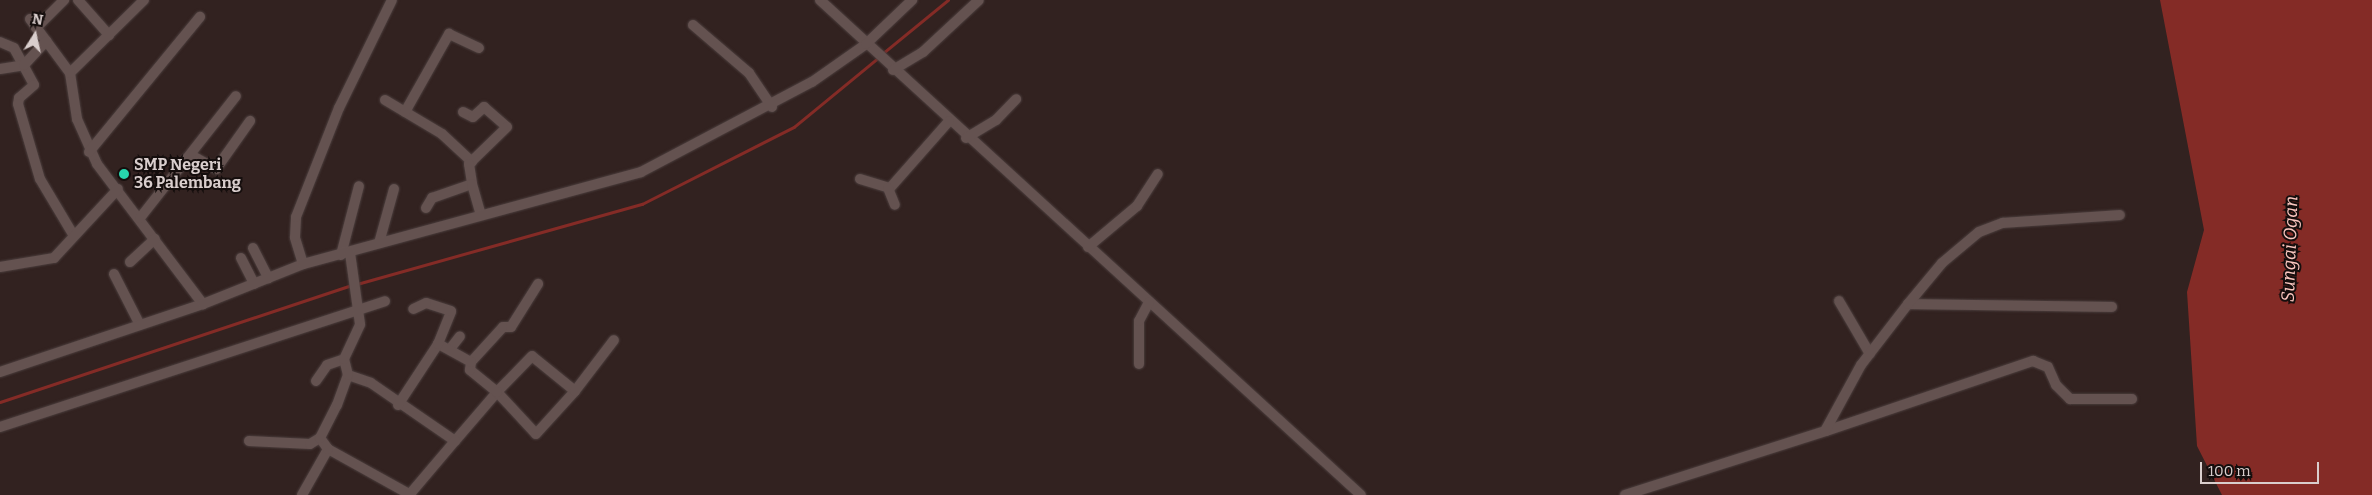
<!DOCTYPE html>
<style>
body{margin:0}
#map{position:relative;width:2372px;height:495px;overflow:hidden;background:#322220;font-family:Bitter,serif}
div>[style]{position:absolute}
.forest>*{inset:0;background:#842b26}
.stream>*{height:2.5px;margin:-1.25px;padding:0 1.25px;transform-origin:1.25px;border-radius:1.25px;background:#842b26}
.roads{filter:drop-shadow(0 0 1px #4b3e3d) drop-shadow(0 0 1px #4b3e3d)}
.minor>*{height:10px;margin:-5px;padding:0 5px;transform-origin:5px;border-radius:5px;background:#645250}
.dots>*{width:14px;height:14px;translate:-50% -50%;box-sizing:border-box;border:2px solid #150e0d;border-radius:50%}
span{translate:-50% -50%;white-space:nowrap;text-align:center;line-height:1.15;-webkit-text-stroke:4px #150e0d;paint-order:stroke}
.poi-label{font-size:16px;color:#d9cecd;font-weight:700}
.left{translate:0 -50%;text-align:left}
.water-label{font-size:18px;color:#fbc7c0;font-style:italic}
.north{position:absolute;left:10px;top:10px;width:50px;height:50px;-webkit-text-stroke:4px #150e0d;paint-order:stroke;rotate:10deg;font-size:14px;font-weight:700;line-height:20px;text-align:center;color:#d9cecd}
.north::after{content:'';display:block;margin:auto;width:18px;height:22px;background:#d9cecd;clip-path:polygon(50% 0,100% 100%,50% 72%,0 100%)}
.scale{position:absolute;left:2200px;top:462px;width:119px;height:22px;box-sizing:border-box;border:2px solid #d9cecd;border-top:0;padding-left:6px;font-size:15px;line-height:18px;white-space:nowrap;color:#d9cecd;-webkit-text-stroke:4px #150e0d;paint-order:stroke}
</style>
<div id="map">
<div class="forest">
<i style="clip-path:polygon(2160px 0,2372px 0,2372px 495px,2222px 495px,2197px 446px,2187px 292px,2204px 230px)"></i>
</div>
<div class="stream">
<i style="left:882px;top:54px;width:85px;rotate:-39.3deg"></i>
<i style="left:357px;top:284px;width:296px;rotate:-15.7deg"></i>
<i style="left:642px;top:204px;width:170px;rotate:-26.9deg"></i>
<i style="left:794px;top:127px;width:109px;rotate:-39.4deg"></i>
<i style="left:0;top:402px;width:371px;rotate:-18.4deg"></i>
</div>
<div class="roads">
<div class="minor">
<i style="left:78px;top:0;width:47px;rotate:48.5deg"></i>
<i style="left:144px;top:0;width:104px;rotate:135.4deg"></i>
<i style="left:70px;top:73px;width:47px;rotate:81.3deg"></i>
<i style="left:77px;top:119px;width:49px;rotate:66deg"></i>
<i style="left:97px;top:164px;width:176px;rotate:52.9deg"></i>
<i style="left:820px;top:0;width:733px;rotate:42.46deg"></i>
<i style="left:30px;top:19px;width:67px;rotate:53.5deg"></i>
<i style="left:693px;top:25px;width:74px;rotate:40.6deg"></i>
<i style="left:749px;top:73px;width:41px;rotate:55.9deg"></i>
<i style="left:36px;top:28px;width:40px;rotate:-45deg"></i>
<i style="left:0;top:42px;width:15px;rotate:23deg"></i>
<i style="left:14px;top:48px;width:42px;rotate:61.6deg"></i>
<i style="left:34px;top:85px;width:20px;rotate:139deg"></i>
<i style="left:19px;top:98px;width:6px;rotate:99deg"></i>
<i style="left:18px;top:104px;width:78px;rotate:73.7deg"></i>
<i style="left:40px;top:179px;width:66px;rotate:59.2deg"></i>
<i style="left:0;top:69px;width:24px;rotate:-9deg"></i>
<i style="left:24px;top:65px;width:33px;rotate:-47deg"></i>
<i style="left:893px;top:70px;width:35px;rotate:-31deg"></i>
<i style="left:923px;top:52px;width:76px;rotate:-42.9deg"></i>
<i style="left:385px;top:100px;width:66px;rotate:30.8deg"></i>
<i style="left:442px;top:134px;width:41px;rotate:43deg"></i>
<i style="left:405px;top:112px;width:90px;rotate:-60.6deg"></i>
<i style="left:449px;top:34px;width:33px;rotate:25deg"></i>
<i style="left:463px;top:112px;width:11px;rotate:27deg"></i>
<i style="left:473px;top:117px;width:15px;rotate:-42deg"></i>
<i style="left:484px;top:107px;width:30px;rotate:41deg"></i>
<i style="left:507px;top:127px;width:53px;rotate:135.8deg"></i>
<i style="left:469px;top:164px;width:20px;rotate:81deg"></i>
<i style="left:966px;top:138px;width:35px;rotate:-31deg"></i>
<i style="left:996px;top:120px;width:29px;rotate:-46deg"></i>
<i style="left:89px;top:152px;width:175px;rotate:-50.6deg"></i>
<i style="left:191px;top:155px;width:29px;rotate:29deg"></i>
<i style="left:216px;top:169px;width:59px;rotate:-54.7deg"></i>
<i style="left:860px;top:179px;width:31px;rotate:17deg"></i>
<i style="left:890px;top:188px;width:89px;rotate:-48.6deg"></i>
<i style="left:888px;top:188px;width:18px;rotate:68deg"></i>
<i style="left:426px;top:208px;width:12px;rotate:-59deg"></i>
<i style="left:432px;top:198px;width:42px;rotate:-19.3deg"></i>
<i style="left:472px;top:184px;width:29px;rotate:74deg"></i>
<i style="left:140px;top:218px;width:155px;rotate:-51.8deg"></i>
<i style="left:379px;top:243px;width:56px;rotate:-74.5deg"></i>
<i style="left:1088px;top:247px;width:64px;rotate:-39.9deg"></i>
<i style="left:1137px;top:206px;width:38px;rotate:-57deg"></i>
<i style="left:253px;top:248px;width:34px;rotate:63deg"></i>
<i style="left:341px;top:255px;width:71px;rotate:-75.4deg"></i>
<i style="left:241px;top:258px;width:29px;rotate:63deg"></i>
<i style="left:130px;top:262px;width:34px;rotate:-43deg"></i>
<i style="left:303px;top:264px;width:28px;rotate:-107deg"></i>
<i style="left:295px;top:237px;width:20px;rotate:-87deg"></i>
<i style="left:296px;top:217px;width:117px;rotate:-68.5deg"></i>
<i style="left:339px;top:108px;width:120px;rotate:-63.9deg"></i>
<i style="left:0;top:267px;width:55px;rotate:-9.5deg"></i>
<i style="left:54px;top:258px;width:94px;rotate:-47.2deg"></i>
<i style="left:114px;top:274px;width:57px;rotate:63deg"></i>
<i style="left:1839px;top:301px;width:61px;rotate:59.7deg"></i>
<i style="left:1908px;top:304px;width:204px;rotate:0.8deg"></i>
<i style="left:450px;top:349px;width:16px;rotate:-52deg"></i>
<i style="left:471px;top:362px;width:47px;rotate:-47.6deg"></i>
<i style="left:503px;top:327px;width:8px"></i>
<i style="left:511px;top:327px;width:51px;rotate:-57.9deg"></i>
<i style="left:1139px;top:364px;width:43px;rotate:-90deg"></i>
<i style="left:1139px;top:321px;width:21px;rotate:-62deg"></i>
<i style="left:0;top:372px;width:214px;rotate:-18.5deg"></i>
<i style="left:203px;top:304px;width:108px;rotate:-21.8deg"></i>
<i style="left:303px;top:264px;width:350px;rotate:-15.2deg"></i>
<i style="left:641px;top:172px;width:193px;rotate:-27.8deg"></i>
<i style="left:812px;top:82px;width:66px;rotate:-35.1deg"></i>
<i style="left:866px;top:44px;width:64px;rotate:-43.7deg"></i>
<i style="left:348px;top:375px;width:24px;rotate:19deg"></i>
<i style="left:371px;top:383px;width:102px;rotate:34.6deg"></i>
<i style="left:455px;top:441px;width:65px;rotate:-49.4deg"></i>
<i style="left:497px;top:392px;width:57px;rotate:47.1deg"></i>
<i style="left:536px;top:434px;width:58px;rotate:-47.8deg"></i>
<i style="left:575px;top:391px;width:55px;rotate:-140.9deg"></i>
<i style="left:532px;top:356px;width:50px;rotate:134.2deg"></i>
<i style="left:497px;top:392px;width:35px;rotate:-141deg"></i>
<i style="left:470px;top:370px;width:8px;rotate:-83deg"></i>
<i style="left:471px;top:362px;width:38px;rotate:-151deg"></i>
<i style="left:316px;top:381px;width:19px;rotate:-55deg"></i>
<i style="left:327px;top:365px;width:18px;rotate:-19deg"></i>
<i style="left:575px;top:391px;width:64px;rotate:-52.6deg"></i>
<i style="left:398px;top:405px;width:73px;rotate:-56.7deg"></i>
<i style="left:438px;top:344px;width:35px;rotate:-68deg"></i>
<i style="left:451px;top:311px;width:26px;rotate:-162deg"></i>
<i style="left:426px;top:303px;width:14px;rotate:155deg"></i>
<i style="left:0;top:427px;width:405px;rotate:-18.1deg"></i>
<i style="left:1826px;top:431px;width:219px;rotate:-18.7deg"></i>
<i style="left:2033px;top:361px;width:16px;rotate:22deg"></i>
<i style="left:2048px;top:367px;width:20px;rotate:66deg"></i>
<i style="left:2056px;top:385px;width:20px;rotate:45deg"></i>
<i style="left:2070px;top:399px;width:62px"></i>
<i style="left:249px;top:441px;width:61px;rotate:2.8deg"></i>
<i style="left:310px;top:444px;width:12px;rotate:-31deg"></i>
<i style="left:328px;top:449px;width:95px;rotate:29deg"></i>
<i style="left:410px;top:494px;width:70px;rotate:-49.7deg"></i>
<i style="left:302px;top:495px;width:53px;rotate:-60.5deg"></i>
<i style="left:328px;top:449px;width:14px;rotate:-126deg"></i>
<i style="left:320px;top:438px;width:37px;rotate:-63deg"></i>
<i style="left:337px;top:405px;width:32px;rotate:-70deg"></i>
<i style="left:348px;top:375px;width:16px;rotate:-104deg"></i>
<i style="left:344px;top:359px;width:38px;rotate:-65deg"></i>
<i style="left:360px;top:324px;width:72px;rotate:-98deg"></i>
<i style="left:1625px;top:495px;width:210px;rotate:-17.7deg"></i>
<i style="left:1825px;top:431px;width:75px;rotate:-61.4deg"></i>
<i style="left:1861px;top:365px;width:77px;rotate:-52.4deg"></i>
<i style="left:1908px;top:304px;width:53px;rotate:-50.3deg"></i>
<i style="left:1942px;top:263px;width:48px;rotate:-40deg"></i>
<i style="left:1979px;top:232px;width:26px;rotate:-21deg"></i>
<i style="left:2003px;top:223px;width:117px;rotate:-3.9deg"></i>
</div>
</div>
<div class="dots">
<i style="left:124px;top:174px;background:#27d5ad"></i>
</div>
<div class="poi-label">
<span class="left" style="left:134px;top:174px">SMP Negeri<br>36 Palembang</span>
</div>
<div class="water-label">
<span style="left:2290px;top:249px;rotate:-88deg">Sungai Ogan</span>
</div>
<div class="north">N</div>
<div class="scale">100 m</div>
</div>
